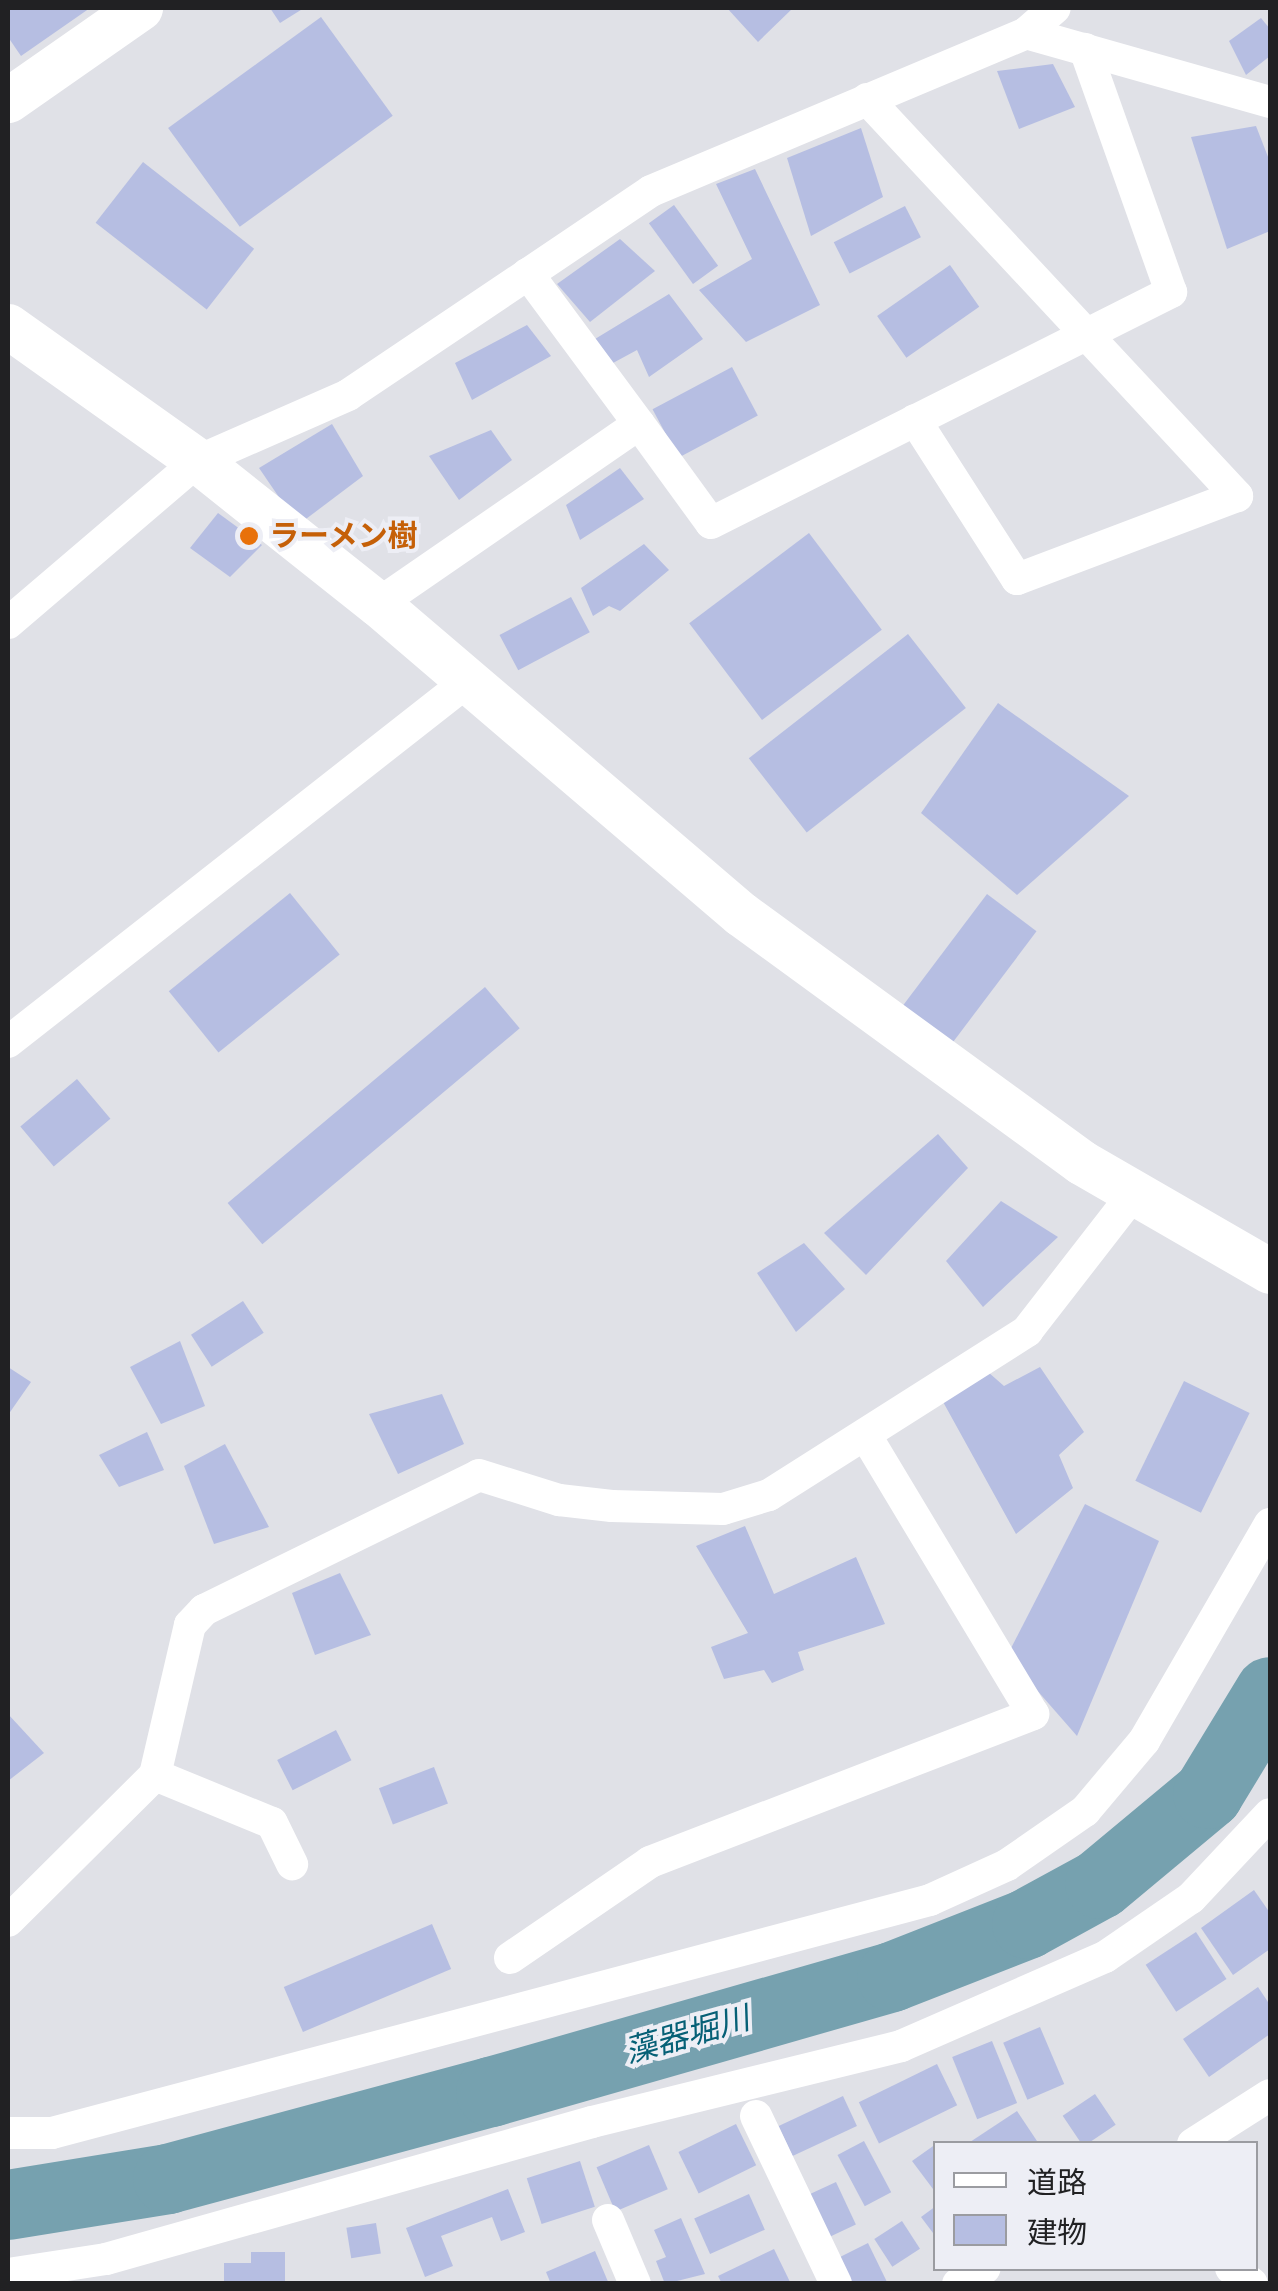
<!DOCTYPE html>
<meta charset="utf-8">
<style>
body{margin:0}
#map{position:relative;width:1278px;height:2291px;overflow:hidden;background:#e0e1e7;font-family:Roboto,"Noto Sans JP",sans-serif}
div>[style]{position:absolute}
.river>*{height:70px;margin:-35px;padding:0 35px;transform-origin:35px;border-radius:35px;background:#76a1af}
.building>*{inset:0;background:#b6bee2;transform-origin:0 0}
.street>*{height:32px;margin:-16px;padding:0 16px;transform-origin:16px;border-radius:16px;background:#fff}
.secondary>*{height:45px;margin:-22.5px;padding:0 22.5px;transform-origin:22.5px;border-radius:22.5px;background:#fff}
.dots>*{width:28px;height:28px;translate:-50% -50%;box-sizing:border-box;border:5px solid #edeef5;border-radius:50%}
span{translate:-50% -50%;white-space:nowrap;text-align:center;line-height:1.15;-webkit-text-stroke:8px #edeef5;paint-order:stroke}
.food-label{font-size:30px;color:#c56008;font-weight:700}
.left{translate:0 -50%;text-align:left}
.water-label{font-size:32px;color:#066076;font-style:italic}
.frame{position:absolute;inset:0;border:10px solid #212123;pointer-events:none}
.legend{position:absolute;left:933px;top:2141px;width:325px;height:130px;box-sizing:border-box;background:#edeef5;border:2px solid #9b9ca1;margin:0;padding:12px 18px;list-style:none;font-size:30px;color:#212123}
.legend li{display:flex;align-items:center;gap:20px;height:50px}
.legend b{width:50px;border:2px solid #9b9ca1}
</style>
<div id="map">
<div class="river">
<i style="left:8px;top:2205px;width:162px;rotate:-9.2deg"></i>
<i style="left:168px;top:2179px;width:335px;rotate:-15.1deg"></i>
<i style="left:491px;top:2092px;width:417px;rotate:-16deg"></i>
<i style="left:892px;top:1977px;width:145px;rotate:-21.4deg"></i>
<i style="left:1027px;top:1924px;width:83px;rotate:-28.7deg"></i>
<i style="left:1100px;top:1884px;width:141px;rotate:-39.8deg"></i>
<i style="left:1208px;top:1794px;width:119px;rotate:-58.7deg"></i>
</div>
<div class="building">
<i style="clip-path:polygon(8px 8px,90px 8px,21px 56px,8px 37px)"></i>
<i style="clip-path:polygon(270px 8px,304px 8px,280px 23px)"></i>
<i style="clip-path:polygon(727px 8px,793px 8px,758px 42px)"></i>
<i style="left:321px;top:17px;width:122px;height:189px;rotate:54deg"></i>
<i style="clip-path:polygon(1261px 18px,1270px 29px,1270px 56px,1246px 75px,1229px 41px)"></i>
<i style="clip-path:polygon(1053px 64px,1075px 107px,1019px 129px,997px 71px)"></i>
<i style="clip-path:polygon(1256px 126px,1270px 162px,1270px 231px,1227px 249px,1191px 137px)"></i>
<i style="clip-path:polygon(861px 128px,883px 197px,811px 236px,787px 158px)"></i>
<i style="left:143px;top:162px;width:141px;height:77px;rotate:38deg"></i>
<i style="clip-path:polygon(755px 169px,820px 305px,746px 342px,699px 290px,752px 259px,716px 184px)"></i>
<i style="left:674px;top:205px;width:75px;height:31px;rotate:54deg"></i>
<i style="left:905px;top:206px;width:35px;height:80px;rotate:63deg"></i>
<i style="clip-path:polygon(620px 239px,655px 271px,590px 322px,557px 284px)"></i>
<i style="left:950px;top:265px;width:51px;height:89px;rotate:55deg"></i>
<i style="clip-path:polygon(669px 294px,703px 339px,649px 377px,637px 350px,613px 363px,595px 339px)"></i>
<i style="clip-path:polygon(527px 325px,551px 356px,472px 400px,455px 363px)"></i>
<i style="left:732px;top:367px;width:55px;height:90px;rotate:62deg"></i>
<i style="clip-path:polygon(332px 424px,363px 476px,298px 525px,259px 468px)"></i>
<i style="clip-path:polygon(491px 430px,512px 460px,459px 500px,429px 456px)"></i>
<i style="clip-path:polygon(620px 468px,644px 499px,580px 540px,566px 505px)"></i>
<i style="clip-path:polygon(218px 513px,262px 545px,230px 577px,190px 548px)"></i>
<i style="left:809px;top:533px;width:121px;height:150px;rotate:53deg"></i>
<i style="clip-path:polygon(644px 544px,669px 570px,620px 611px,609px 606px,593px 616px,581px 588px)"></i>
<i style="left:571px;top:597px;width:40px;height:81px;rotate:62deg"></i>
<i style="left:908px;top:634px;width:94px;height:202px;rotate:52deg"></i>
<i style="clip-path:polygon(998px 703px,1129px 796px,1017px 895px,921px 813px)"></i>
<i style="left:290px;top:893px;width:79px;height:156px;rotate:51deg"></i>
<i style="left:987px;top:894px;width:62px;height:149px;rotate:37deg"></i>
<i style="left:485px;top:987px;width:54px;height:336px;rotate:50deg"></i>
<i style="left:77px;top:1079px;width:52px;height:74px;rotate:50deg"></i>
<i style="clip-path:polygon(938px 1134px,968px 1168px,866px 1275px,824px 1233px)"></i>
<i style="clip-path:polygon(1001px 1201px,1058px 1237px,983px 1307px,946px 1261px)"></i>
<i style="clip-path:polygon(804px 1243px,845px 1289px,796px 1332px,757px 1273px)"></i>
<i style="left:243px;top:1301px;width:38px;height:62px;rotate:57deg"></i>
<i style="clip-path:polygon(180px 1341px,205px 1406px,161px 1424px,130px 1367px)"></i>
<i style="clip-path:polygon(8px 1367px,31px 1382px,8px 1415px)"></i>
<i style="clip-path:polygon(1040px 1367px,1084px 1432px,1059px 1455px,1073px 1488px,1016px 1534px,942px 1400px,988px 1372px,1004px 1386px)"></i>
<i style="left:1184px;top:1381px;width:73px;height:111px;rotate:26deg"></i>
<i style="clip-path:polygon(442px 1394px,464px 1444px,398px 1474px,369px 1414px)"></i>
<i style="clip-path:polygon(147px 1432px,164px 1470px,119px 1487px,99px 1455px)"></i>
<i style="clip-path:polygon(225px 1444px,269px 1527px,214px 1544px,184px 1466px)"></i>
<i style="clip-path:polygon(1085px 1504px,1159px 1541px,1077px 1736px,1007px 1656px)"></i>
<i style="clip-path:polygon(745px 1526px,774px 1594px,856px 1557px,885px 1624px,798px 1652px,804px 1670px,772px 1683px,764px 1670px,724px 1679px,711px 1647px,748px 1633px,696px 1546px)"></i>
<i style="clip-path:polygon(340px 1573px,371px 1635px,315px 1655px,292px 1593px)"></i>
<i style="clip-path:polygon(8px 1714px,44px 1753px,8px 1781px)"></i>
<i style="left:336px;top:1730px;width:34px;height:66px;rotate:63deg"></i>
<i style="left:434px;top:1767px;width:39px;height:59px;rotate:69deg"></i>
<i style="clip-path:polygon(1254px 1890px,1270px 1913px,1270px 1949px,1233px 1975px,1201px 1928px)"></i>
<i style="left:432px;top:1924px;width:49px;height:161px;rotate:67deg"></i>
<i style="left:1196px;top:1932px;width:56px;height:60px;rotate:57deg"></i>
<i style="clip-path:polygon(1258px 1987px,1270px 2005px,1270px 2034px,1209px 2077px,1183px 2039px)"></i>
<i style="left:1040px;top:2027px;width:62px;height:40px;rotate:67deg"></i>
<i style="left:992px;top:2041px;width:67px;height:43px;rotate:68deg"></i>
<i style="left:937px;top:2064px;width:46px;height:87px;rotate:64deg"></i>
<i style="left:1095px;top:2094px;width:37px;height:39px;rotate:56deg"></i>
<i style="left:843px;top:2096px;width:33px;height:71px;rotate:65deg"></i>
<i style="clip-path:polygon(1017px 2111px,1039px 2144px,967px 2144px)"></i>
<i style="left:736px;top:2124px;width:46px;height:64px;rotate:64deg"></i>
<i style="left:864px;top:2141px;width:58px;height:30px;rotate:62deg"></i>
<i style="clip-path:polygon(936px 2144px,936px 2193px,912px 2161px)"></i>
<i style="left:649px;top:2145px;width:48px;height:57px;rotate:67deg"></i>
<i style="left:580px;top:2161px;width:48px;height:56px;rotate:72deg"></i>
<i style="left:836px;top:2182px;width:47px;height:34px;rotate:65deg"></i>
<i style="clip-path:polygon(508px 2189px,525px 2232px,501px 2241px,492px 2217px,441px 2236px,453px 2266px,425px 2277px,406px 2228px)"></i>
<i style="left:749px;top:2194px;width:39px;height:60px;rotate:66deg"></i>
<i style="clip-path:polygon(936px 2206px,936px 2237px,921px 2217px)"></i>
<i style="clip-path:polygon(681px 2218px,705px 2274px,665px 2284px,656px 2261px,666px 2257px,654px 2230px)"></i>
<i style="left:902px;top:2221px;width:33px;height:33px;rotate:57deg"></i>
<i style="left:376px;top:2223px;width:31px;height:30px;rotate:81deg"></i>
<i style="clip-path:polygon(868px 2243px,887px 2282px,851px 2284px,838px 2258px)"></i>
<i style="clip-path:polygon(774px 2249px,791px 2284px,722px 2284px,718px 2276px)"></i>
<i style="clip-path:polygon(595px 2251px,609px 2284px,551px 2284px,546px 2272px)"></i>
<i style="clip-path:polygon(251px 2252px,285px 2252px,285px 2284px,224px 2284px,224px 2263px,251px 2263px)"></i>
</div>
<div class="street">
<i style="left:1026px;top:33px;width:254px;rotate:15.8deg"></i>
<i style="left:867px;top:99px;width:543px;rotate:47.02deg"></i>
<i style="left:1237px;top:496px;width:235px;rotate:159.3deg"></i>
<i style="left:1017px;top:579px;width:189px;rotate:-122.7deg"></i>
<i style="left:639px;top:424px;width:122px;rotate:54deg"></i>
<i style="left:711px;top:523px;width:515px;rotate:-26.66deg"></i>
<i style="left:1171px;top:292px;width:258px;rotate:-109.5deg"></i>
<i style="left:378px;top:604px;width:317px;rotate:-34.6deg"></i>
<i style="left:639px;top:424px;width:187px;rotate:-126.5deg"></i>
<i style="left:528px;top:274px;width:148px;rotate:-34deg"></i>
<i style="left:651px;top:191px;width:407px;rotate:-22.8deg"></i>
<i style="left:1026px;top:33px;width:38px;rotate:-41deg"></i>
<i style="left:8px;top:623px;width:250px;rotate:-40.5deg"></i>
<i style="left:198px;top:461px;width:164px;rotate:-23.7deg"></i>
<i style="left:348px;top:395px;width:217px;rotate:-33.9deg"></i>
<i style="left:8px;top:1042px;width:580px;rotate:-38.14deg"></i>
<i style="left:155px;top:1775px;width:126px;rotate:22.3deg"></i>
<i style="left:272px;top:1823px;width:46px;rotate:64deg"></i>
<i style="left:8px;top:1921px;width:207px;rotate:-44.8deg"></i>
<i style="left:155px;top:1775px;width:154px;rotate:-76.9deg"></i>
<i style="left:190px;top:1625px;width:21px;rotate:-47deg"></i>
<i style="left:204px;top:1610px;width:306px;rotate:-26.1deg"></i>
<i style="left:479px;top:1475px;width:84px;rotate:17.4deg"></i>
<i style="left:559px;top:1500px;width:53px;rotate:6.5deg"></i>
<i style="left:612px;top:1506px;width:111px;rotate:1.5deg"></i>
<i style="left:723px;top:1509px;width:48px;rotate:-16.9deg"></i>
<i style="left:769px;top:1495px;width:306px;rotate:-32.4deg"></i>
<i style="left:1027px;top:1331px;width:176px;rotate:-52.2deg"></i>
<i style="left:510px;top:1958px;width:170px;rotate:-34.4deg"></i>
<i style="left:650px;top:1862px;width:411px;rotate:-21.1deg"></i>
<i style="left:1033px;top:1714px;width:324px;rotate:-121deg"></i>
<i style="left:756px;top:2116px;width:186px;rotate:64.5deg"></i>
<i style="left:8px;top:2133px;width:44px"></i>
<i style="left:52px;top:2133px;width:908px;rotate:-14.86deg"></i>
<i style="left:930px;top:1900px;width:85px;rotate:-24.4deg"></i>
<i style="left:1007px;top:1865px;width:95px;rotate:-34.7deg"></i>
<i style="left:1085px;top:1811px;width:92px;rotate:-49.9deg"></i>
<i style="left:1144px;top:1741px;width:251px;rotate:-59.9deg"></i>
<i style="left:1193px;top:2144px;width:91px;rotate:-32.5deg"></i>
<i style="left:608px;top:2220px;width:69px;rotate:67.1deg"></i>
<i style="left:1231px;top:2268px;width:26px;rotate:37deg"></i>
<i style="left:8px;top:2274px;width:99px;rotate:-8.7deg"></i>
<i style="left:106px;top:2259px;width:505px;rotate:-15.74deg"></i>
<i style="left:592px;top:2122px;width:318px;rotate:-13.8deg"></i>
<i style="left:901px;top:2046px;width:223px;rotate:-23.6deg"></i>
<i style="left:1105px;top:1957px;width:104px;rotate:-34.5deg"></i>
<i style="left:1191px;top:1898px;width:115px;rotate:-46.8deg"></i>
<i style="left:958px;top:2284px;width:31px;rotate:-31deg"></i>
</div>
<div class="secondary">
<i style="left:8px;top:100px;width:161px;rotate:-34.9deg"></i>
<i style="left:8px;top:326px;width:233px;rotate:35.4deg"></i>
<i style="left:198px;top:461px;width:230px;rotate:38.5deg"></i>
<i style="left:378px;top:604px;width:477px;rotate:40.5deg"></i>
<i style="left:741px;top:914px;width:421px;rotate:36.1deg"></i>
<i style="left:1081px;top:1162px;width:218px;rotate:30deg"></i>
</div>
<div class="dots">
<i style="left:249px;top:536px;background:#e8710a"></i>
</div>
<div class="food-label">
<span class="left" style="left:269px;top:536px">ラーメン樹</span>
</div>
<div class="water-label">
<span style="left:687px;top:2035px;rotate:-16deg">藻器堀川</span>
</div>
<div class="frame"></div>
<ul class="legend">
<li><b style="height:12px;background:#fff"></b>道路</li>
<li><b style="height:28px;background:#b6bee2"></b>建物</li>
</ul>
</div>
